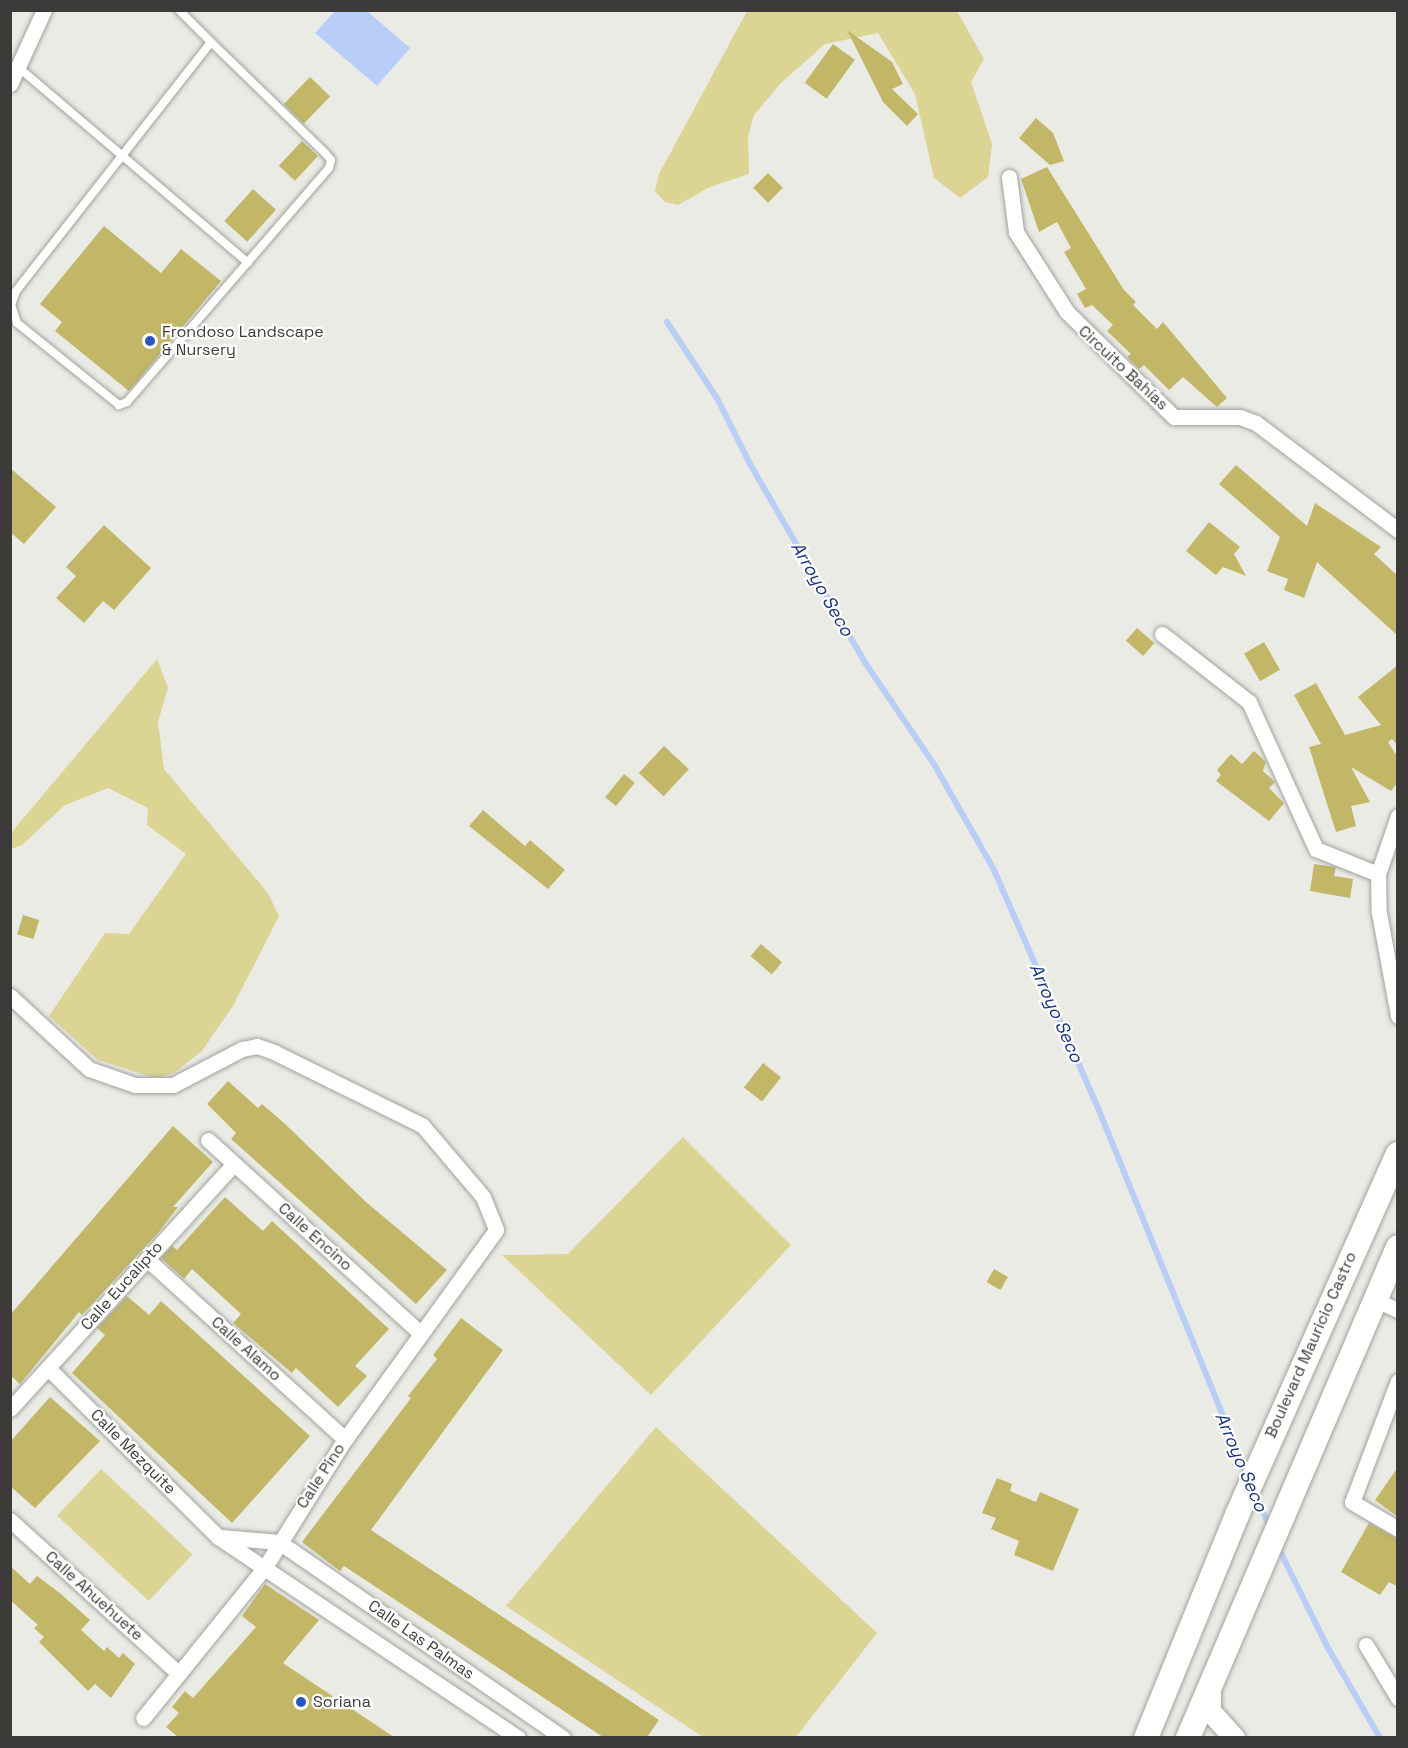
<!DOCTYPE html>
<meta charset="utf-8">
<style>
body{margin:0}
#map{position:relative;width:1408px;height:1748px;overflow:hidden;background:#ebebe6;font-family:"Space Grotesk",sans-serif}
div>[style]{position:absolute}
.green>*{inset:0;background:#dcd493;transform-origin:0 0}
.water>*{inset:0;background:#b9cef7}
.stream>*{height:6px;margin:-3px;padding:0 3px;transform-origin:3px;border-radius:3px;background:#b9cef7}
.building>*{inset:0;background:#c1b766;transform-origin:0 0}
.roads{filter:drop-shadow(0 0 2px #a2a29d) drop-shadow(0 0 2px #a2a29d)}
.lane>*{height:8px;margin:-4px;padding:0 4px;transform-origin:4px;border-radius:4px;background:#fff}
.street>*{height:15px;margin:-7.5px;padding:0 7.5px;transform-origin:7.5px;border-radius:7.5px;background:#fff}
.secondary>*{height:21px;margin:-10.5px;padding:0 10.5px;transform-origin:10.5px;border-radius:10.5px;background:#fff}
.primary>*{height:24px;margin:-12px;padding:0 12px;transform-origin:12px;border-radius:12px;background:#fff}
.dots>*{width:16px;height:16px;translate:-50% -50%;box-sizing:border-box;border:3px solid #fff;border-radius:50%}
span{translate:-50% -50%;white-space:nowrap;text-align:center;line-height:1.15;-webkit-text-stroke:4.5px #fff;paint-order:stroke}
.poi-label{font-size:16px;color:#3c3b39}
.left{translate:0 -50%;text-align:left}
.street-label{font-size:16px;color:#3c3b39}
.water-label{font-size:18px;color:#173480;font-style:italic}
.frame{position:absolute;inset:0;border:12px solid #3c3b39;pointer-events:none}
</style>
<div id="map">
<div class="green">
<i style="clip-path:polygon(747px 11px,957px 11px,984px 59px,971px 82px,992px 144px,988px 177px,960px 198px,934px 178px,915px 94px,878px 33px,825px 44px,781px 83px,754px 115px,748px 136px,749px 174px,710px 187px,678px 205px,665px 202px,655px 191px,659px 174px)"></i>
<i style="clip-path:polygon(157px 659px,168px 688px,158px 722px,164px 769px,268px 893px,279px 916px,233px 1006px,202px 1051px,174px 1073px,155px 1078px,98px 1060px,49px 1016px,105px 933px,129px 934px,186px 854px,147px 825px,148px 808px,108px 788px,65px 805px,22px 845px,11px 849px,11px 833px)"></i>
<i style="clip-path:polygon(683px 1137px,791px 1245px,651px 1395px,502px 1255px,568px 1254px)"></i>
<i style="clip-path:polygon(656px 1427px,877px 1633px,796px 1737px,703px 1737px,506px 1606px)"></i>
<i style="left:101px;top:1469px;width:125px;height:64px;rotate:43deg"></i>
</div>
<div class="water">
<i style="clip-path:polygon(335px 11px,367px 11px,410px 48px,377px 86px,315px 33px)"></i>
</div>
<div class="stream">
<i style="left:667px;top:322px;width:91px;rotate:56.7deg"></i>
<i style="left:717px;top:398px;width:74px;rotate:63.4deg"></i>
<i style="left:750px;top:464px;width:228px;rotate:59.9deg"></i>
<i style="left:864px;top:661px;width:127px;rotate:55.9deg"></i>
<i style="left:935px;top:766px;width:120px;rotate:60.4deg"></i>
<i style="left:994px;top:870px;width:260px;rotate:66.4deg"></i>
<i style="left:1098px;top:1108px;width:396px;rotate:67.9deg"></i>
<i style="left:1254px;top:1493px;width:38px;rotate:65deg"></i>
<i style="left:1277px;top:1545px;width:115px;rotate:63.7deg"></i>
<i style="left:1328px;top:1648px;width:104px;rotate:60deg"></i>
</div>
<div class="building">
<i style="clip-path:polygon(847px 30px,892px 62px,903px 84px,892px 89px,918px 114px,907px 126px,883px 102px)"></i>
<i style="left:833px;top:44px;width:27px;height:48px;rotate:36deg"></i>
<i style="left:310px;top:77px;width:28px;height:38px;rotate:44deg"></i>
<i style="clip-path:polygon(1036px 118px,1053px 133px,1064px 161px,1050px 165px,1019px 138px)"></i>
<i style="left:302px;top:141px;width:22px;height:34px;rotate:43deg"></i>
<i style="clip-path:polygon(1047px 167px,1124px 290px,1136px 302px,1133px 305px,1157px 329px,1163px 322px,1227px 398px,1217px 407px,1183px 377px,1169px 390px,1144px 365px,1139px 369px,1127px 357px,1131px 354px,1107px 331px,1113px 325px,1092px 305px,1085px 308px,1077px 294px,1086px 289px,1064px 252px,1071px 248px,1057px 222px,1039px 232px,1021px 179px)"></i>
<i style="left:768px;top:173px;width:21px;height:21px;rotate:45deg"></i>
<i style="left:253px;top:189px;width:31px;height:43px;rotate:42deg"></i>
<i style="clip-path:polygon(104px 226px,161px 273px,181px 249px,221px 281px,129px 391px,55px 331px,62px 322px,40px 304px)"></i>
<i style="clip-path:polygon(1236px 465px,1307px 526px,1315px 503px,1381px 547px,1374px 554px,1398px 576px,1398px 636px,1317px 562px,1304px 598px,1284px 590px,1288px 579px,1267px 571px,1280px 537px,1219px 484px)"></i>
<i style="clip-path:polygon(10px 468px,56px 507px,24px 544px,10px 532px)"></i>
<i style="clip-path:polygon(1209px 522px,1240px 547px,1234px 554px,1246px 576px,1223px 567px,1216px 575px,1186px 551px)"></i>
<i style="clip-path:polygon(104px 525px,151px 568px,114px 610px,103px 601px,84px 623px,56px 598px,76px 576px,66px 567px)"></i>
<i style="left:1137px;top:628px;width:23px;height:17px;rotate:41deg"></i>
<i style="left:1264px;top:642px;width:32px;height:23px;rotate:60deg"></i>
<i style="clip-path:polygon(1398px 665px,1398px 746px,1392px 739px,1388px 742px,1398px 758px,1398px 782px,1391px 791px,1351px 767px,1370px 802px,1351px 806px,1356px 826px,1336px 832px,1309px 747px,1321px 744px,1294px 695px,1316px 683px,1345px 735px,1381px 725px,1358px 697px)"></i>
<i style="left:664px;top:746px;width:34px;height:37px;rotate:43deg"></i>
<i style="clip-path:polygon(1254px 751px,1266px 762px,1263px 771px,1275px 782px,1269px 788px,1284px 803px,1269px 821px,1216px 781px,1221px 775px,1217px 770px,1231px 754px,1242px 764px)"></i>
<i style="left:624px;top:774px;width:14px;height:30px;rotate:39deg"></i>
<i style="clip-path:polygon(483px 810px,525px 846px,530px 840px,565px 870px,548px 889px,469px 826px)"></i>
<i style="clip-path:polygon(1314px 864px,1336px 867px,1334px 876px,1353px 879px,1350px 898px,1310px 891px)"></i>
<i style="left:23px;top:915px;width:17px;height:20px;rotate:17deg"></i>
<i style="left:761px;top:944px;width:28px;height:16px;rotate:41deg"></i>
<i style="left:763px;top:1063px;width:23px;height:31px;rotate:38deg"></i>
<i style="clip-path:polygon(228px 1081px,258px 1108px,262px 1104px,283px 1122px,366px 1202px,447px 1270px,416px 1304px,231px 1139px,236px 1133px,207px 1104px)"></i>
<i style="clip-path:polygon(173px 1126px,213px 1162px,173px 1207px,178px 1207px,158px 1233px,82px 1315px,79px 1312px,20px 1384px,10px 1375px,10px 1315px)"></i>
<i style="clip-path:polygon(225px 1197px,263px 1231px,272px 1221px,389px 1329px,355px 1366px,367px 1376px,338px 1407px,296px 1368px,292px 1373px,233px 1323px,241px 1314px,192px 1269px,184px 1279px,161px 1258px,172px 1246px,177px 1250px)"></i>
<i style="left:994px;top:1269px;width:16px;height:15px;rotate:30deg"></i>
<i style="clip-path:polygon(127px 1296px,149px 1315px,161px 1301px,310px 1436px,232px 1523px,72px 1373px,105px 1335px,97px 1328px)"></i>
<i style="clip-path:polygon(461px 1318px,503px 1350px,371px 1530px,659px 1720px,647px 1737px,603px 1737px,344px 1566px,340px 1571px,302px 1542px,411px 1398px,408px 1396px,437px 1359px,433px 1355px)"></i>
<i style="clip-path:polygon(50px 1397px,100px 1441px,35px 1508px,10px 1486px,10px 1442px)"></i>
<i style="clip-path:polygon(1398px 1467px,1398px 1517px,1375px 1500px)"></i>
<i style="clip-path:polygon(997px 1478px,1012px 1484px,1010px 1491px,1036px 1502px,1040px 1492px,1079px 1509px,1053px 1571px,1014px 1555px,1019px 1541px,991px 1529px,996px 1518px,982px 1513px)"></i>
<i style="clip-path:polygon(1369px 1523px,1398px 1539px,1398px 1587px,1389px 1582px,1380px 1595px,1341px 1572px)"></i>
<i style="clip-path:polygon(10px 1566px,30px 1584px,37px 1576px,61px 1594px,90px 1620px,81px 1630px,104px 1651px,107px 1647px,119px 1658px,123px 1653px,135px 1664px,111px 1698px,95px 1684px,88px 1691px,39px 1642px,44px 1637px,34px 1628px,38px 1625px,10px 1600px)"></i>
<i style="clip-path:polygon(265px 1584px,319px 1620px,283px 1663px,394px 1737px,178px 1737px,166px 1727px,179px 1713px,172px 1707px,185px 1691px,193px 1698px,256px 1627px,242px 1616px)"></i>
</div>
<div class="roads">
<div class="lane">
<i style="left:179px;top:10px;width:45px;rotate:45deg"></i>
<i style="left:211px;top:42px;width:159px;rotate:44.2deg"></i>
<i style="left:325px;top:153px;width:9px;rotate:49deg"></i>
<i style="left:331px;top:160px;width:8px;rotate:104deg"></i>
<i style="left:329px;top:168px;width:309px;rotate:130.8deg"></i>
<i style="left:127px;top:402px;width:9px;rotate:159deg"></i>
<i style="left:119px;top:405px;width:131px;rotate:-141.2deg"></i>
<i style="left:17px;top:323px;width:19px;rotate:-108deg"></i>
<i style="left:11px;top:305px;width:15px;rotate:-70deg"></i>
<i style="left:16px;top:291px;width:316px;rotate:-51.9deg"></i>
<i style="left:18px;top:67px;width:302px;rotate:40.4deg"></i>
</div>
<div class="street">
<i style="left:10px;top:84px;width:81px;rotate:-65.3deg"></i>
<i style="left:1009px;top:177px;width:55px;rotate:82.7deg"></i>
<i style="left:1016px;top:232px;width:95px;rotate:57.5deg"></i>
<i style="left:1067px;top:312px;width:150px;rotate:44.5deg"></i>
<i style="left:1174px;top:417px;width:66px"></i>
<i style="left:1240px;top:417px;width:17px;rotate:21deg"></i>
<i style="left:1256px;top:423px;width:178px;rotate:37deg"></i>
<i style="left:1162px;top:634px;width:110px;rotate:38deg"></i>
<i style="left:1249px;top:702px;width:162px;rotate:65.5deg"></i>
<i style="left:1316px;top:849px;width:67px;rotate:22deg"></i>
<i style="left:1398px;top:816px;width:61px;rotate:109deg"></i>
<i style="left:1378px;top:874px;width:39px;rotate:89deg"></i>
<i style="left:1379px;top:913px;width:105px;rotate:79.5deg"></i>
<i style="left:10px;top:996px;width:108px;rotate:42.7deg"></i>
<i style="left:89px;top:1069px;width:49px;rotate:19.2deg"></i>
<i style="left:135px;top:1085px;width:38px"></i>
<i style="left:173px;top:1085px;width:78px;rotate:-27.6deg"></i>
<i style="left:242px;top:1049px;width:15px;rotate:-11deg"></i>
<i style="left:257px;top:1046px;width:18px;rotate:19deg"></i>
<i style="left:274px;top:1052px;width:165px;rotate:26.3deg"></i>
<i style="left:422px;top:1125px;width:94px;rotate:49.7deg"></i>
<i style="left:483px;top:1197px;width:35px;rotate:68deg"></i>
<i style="left:496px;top:1230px;width:258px;rotate:125.8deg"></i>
<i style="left:345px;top:1439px;width:151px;rotate:122deg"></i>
<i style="left:265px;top:1567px;width:194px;rotate:128.9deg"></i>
<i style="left:208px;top:1140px;width:288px;rotate:42.3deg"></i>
<i style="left:147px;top:1259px;width:268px;rotate:42.3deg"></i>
<i style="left:1373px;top:1299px;width:27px;rotate:24deg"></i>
<i style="left:48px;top:1368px;width:240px;rotate:44.8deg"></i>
<i style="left:218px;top:1537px;width:361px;rotate:33.8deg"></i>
<i style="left:1398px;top:1381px;width:129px;rotate:110.8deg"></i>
<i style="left:1352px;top:1502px;width:53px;rotate:30.4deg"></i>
<i style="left:10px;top:1409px;width:332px;rotate:-47.6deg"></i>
<i style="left:10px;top:1520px;width:226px;rotate:42.3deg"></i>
<i style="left:221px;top:1537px;width:58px;rotate:4.9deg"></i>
<i style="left:279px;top:1542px;width:345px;rotate:34.6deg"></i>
<i style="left:1366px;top:1645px;width:62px;rotate:58.9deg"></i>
</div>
<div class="secondary">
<i style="left:1210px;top:1685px;width:26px;rotate:90deg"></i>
<i style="left:1210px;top:1711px;width:36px;rotate:48deg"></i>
</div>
<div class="primary">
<i style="left:1146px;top:1738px;width:241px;rotate:-67.8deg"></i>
<i style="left:1237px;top:1515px;width:395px;rotate:-66deg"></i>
<i style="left:1188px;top:1738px;width:534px;rotate:-66.84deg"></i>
</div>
</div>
<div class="dots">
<i style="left:150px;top:341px;background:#2a55c4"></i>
<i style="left:301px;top:1702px;background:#2a55c4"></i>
</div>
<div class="poi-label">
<span class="left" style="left:162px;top:341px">Frondoso Landscape<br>&amp; Nursery</span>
<span class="left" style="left:313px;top:1702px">Soriana</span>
</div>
<div class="street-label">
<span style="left:1123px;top:368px;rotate:43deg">Circuito Bahías</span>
<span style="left:315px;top:1237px;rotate:42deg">Calle Encino</span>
<span style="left:122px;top:1286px;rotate:-48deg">Calle Eucalipto</span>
<span style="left:1311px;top:1345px;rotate:-66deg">Boulevard Mauricio Castro</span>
<span style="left:246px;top:1349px;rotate:42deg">Calle Alamo</span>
<span style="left:133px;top:1452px;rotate:45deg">Calle Mezquite</span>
<span style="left:321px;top:1476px;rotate:-57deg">Calle Pino</span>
<span style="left:94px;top:1596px;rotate:42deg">Calle Ahuehuete</span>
<span style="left:421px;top:1640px;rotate:35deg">Calle Las Palmas</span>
</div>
<div class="water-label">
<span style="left:822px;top:589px;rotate:60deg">Arroyo Seco</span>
<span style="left:1056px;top:1013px;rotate:66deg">Arroyo Seco</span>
<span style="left:1241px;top:1462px;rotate:67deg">Arroyo Seco</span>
</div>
<div class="frame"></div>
</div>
